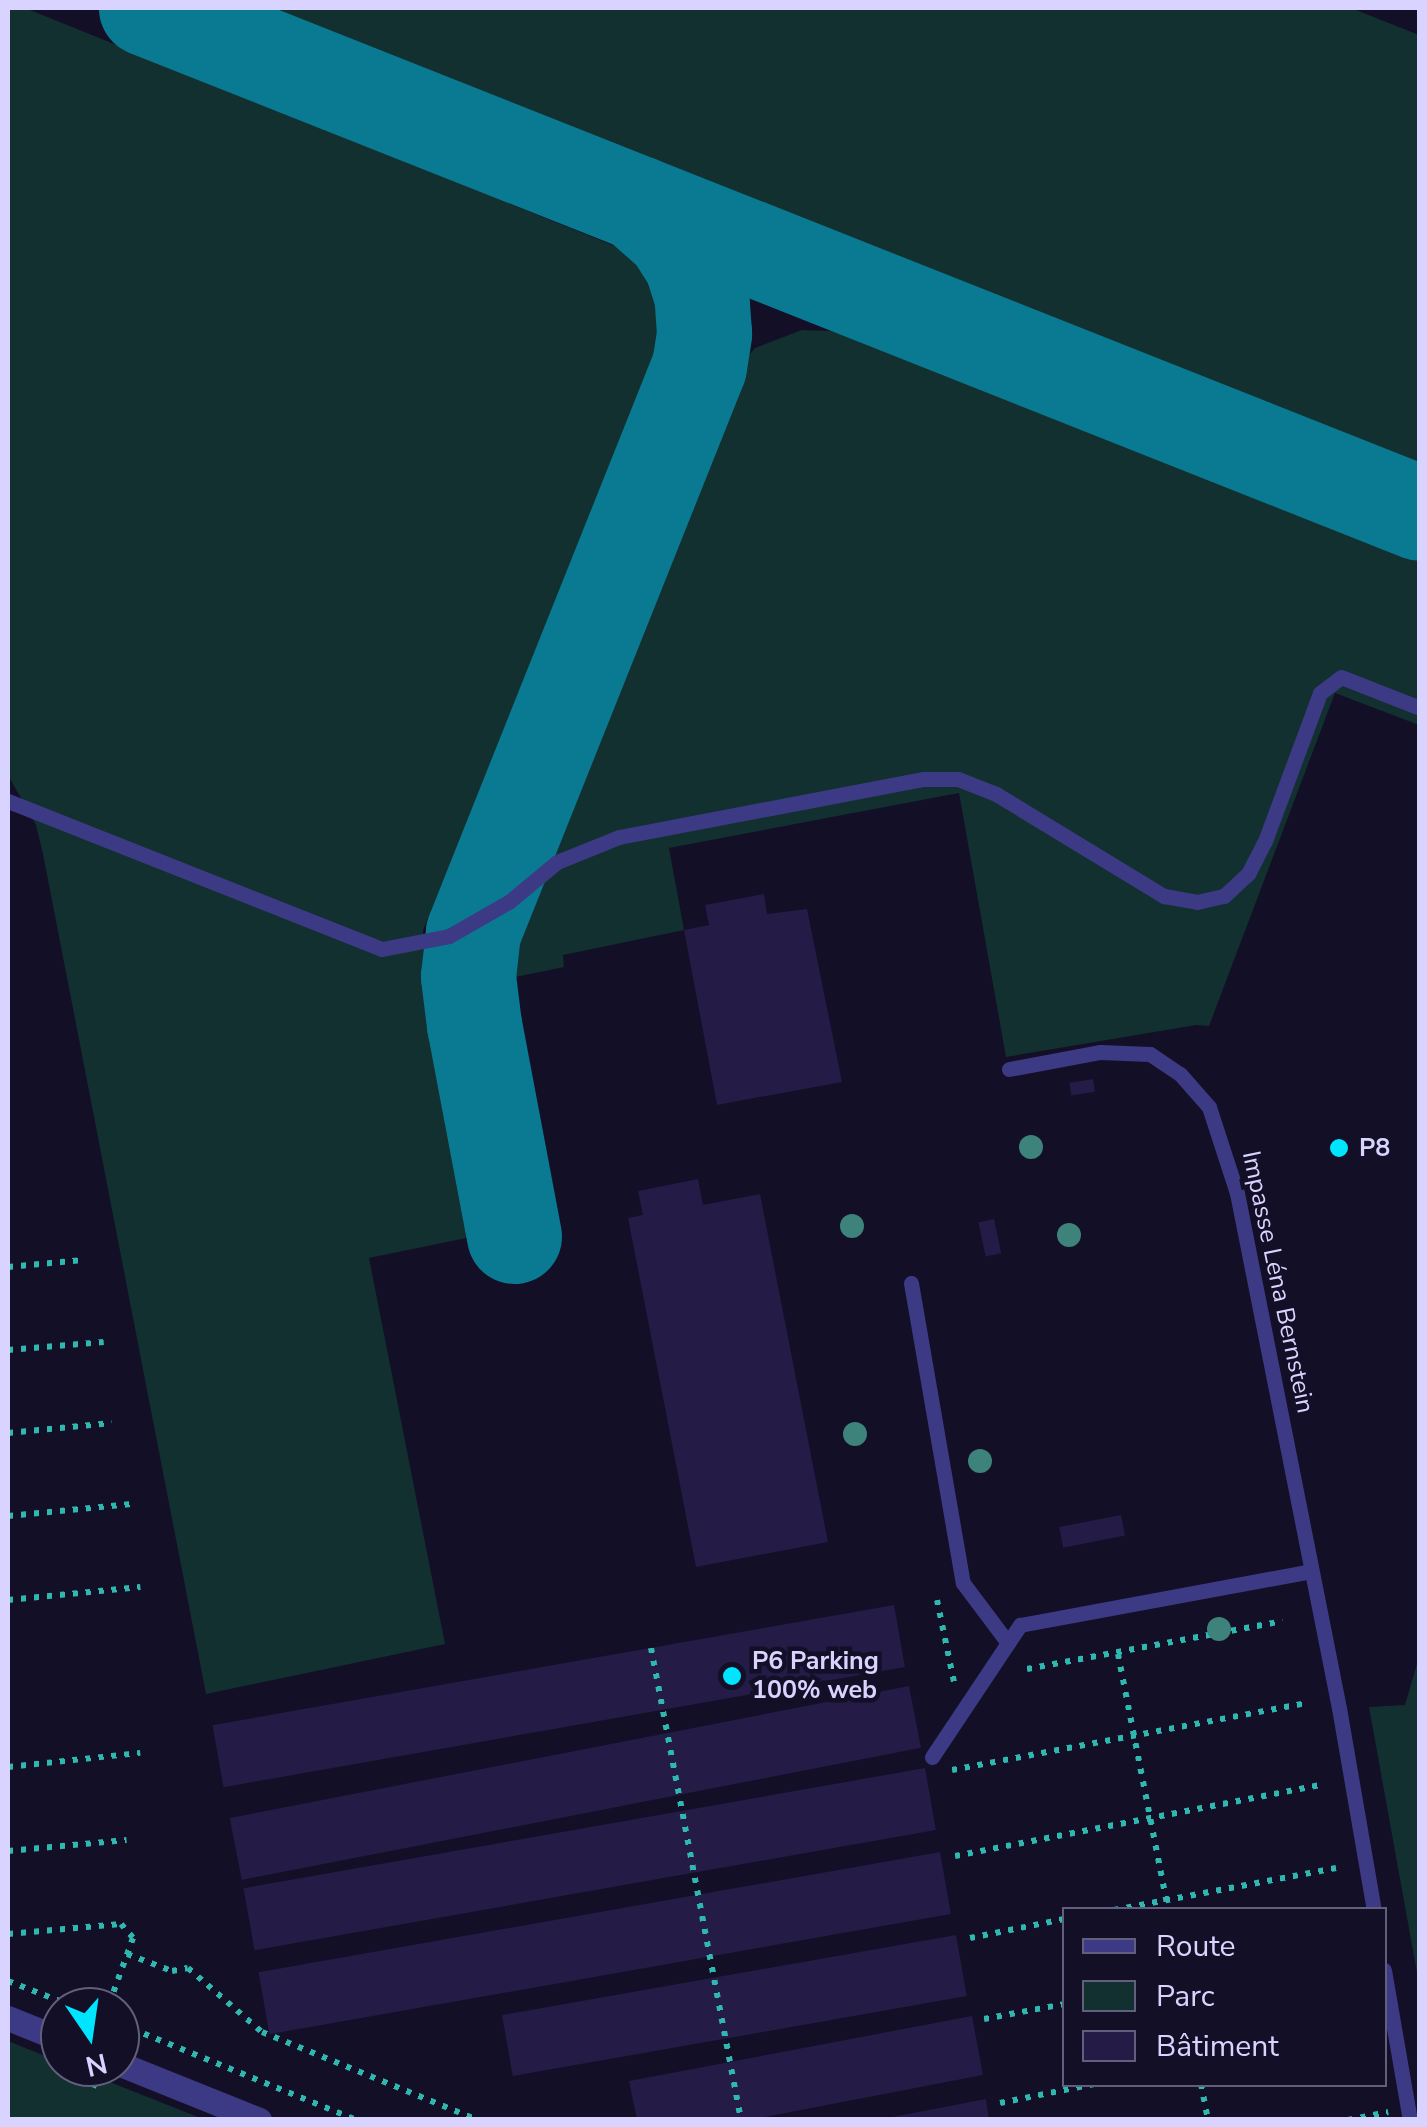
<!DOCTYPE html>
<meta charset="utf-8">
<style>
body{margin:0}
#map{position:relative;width:1427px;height:2127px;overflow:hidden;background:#130f26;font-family:"Nunito Sans",sans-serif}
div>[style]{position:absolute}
.green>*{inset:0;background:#12302f}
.taxiway>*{height:95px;margin:-47.5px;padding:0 47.5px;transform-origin:47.5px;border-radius:47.5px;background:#0a7a92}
.building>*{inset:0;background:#241b47;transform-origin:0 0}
.path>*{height:6px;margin-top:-3px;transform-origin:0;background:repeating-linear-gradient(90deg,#2fb8b0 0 5px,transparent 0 13px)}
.service>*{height:15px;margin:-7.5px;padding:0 7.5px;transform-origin:7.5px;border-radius:7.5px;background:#3d3a85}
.minor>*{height:25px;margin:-12.5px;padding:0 12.5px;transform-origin:12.5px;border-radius:12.5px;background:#3d3a85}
.trees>*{width:24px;height:24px;margin:-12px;border-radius:50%;background:#3d827b}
.dots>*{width:28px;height:28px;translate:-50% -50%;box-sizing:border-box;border:5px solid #130f26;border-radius:50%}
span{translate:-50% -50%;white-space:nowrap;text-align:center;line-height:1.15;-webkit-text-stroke:9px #130f26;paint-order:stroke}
.poi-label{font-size:25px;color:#d9d4ff;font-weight:700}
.left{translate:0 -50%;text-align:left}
.street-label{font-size:25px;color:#d9d4ff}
.frame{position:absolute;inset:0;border:10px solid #d9d4ff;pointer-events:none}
.legend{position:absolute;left:1062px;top:1907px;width:325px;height:180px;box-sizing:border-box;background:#130f26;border:2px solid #625e7d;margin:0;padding:12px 18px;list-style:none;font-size:30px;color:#d9d4ff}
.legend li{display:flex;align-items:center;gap:20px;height:50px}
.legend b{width:50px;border:2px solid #625e7d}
.north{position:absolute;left:40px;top:1987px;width:100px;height:100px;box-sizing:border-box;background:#130f26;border:2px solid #625e7d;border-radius:50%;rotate:167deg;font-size:28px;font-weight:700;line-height:40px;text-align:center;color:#d9d4ff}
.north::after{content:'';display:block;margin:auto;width:35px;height:45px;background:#00e5ff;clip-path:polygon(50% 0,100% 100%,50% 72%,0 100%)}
</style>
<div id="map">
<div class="green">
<i style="clip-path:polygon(8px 8px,25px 8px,632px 253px,664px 316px,660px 357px,423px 930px,426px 1010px,471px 1237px,369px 1258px,445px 1644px,206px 1694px,43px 854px,36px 825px,8px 775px)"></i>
<i style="clip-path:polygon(261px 8px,1351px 8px,1419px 35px,1419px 474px)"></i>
<i style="clip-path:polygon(802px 330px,831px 331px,868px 340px,1419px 561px,1419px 725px,1335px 693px,1209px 1026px,1196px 1025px,1006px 1057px,959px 793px,669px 848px,684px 930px,563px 955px,564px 967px,505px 979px,562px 804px,719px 391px,755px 348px)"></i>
<i style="clip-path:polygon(1419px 1657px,1419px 1984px,1369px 1707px,1405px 1705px)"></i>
<i style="clip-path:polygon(8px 2041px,60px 2062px,60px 2067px,72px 2067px,203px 2119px,8px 2119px)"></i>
</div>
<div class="taxiway">
<i style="left:146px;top:8px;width:1370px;rotate:21.62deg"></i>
<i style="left:514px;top:1236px;width:215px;rotate:-100.7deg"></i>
<i style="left:474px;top:1025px;width:49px;rotate:-97deg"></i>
<i style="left:468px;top:976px;width:44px;rotate:-83.5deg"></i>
<i style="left:473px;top:932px;width:609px;rotate:-68.23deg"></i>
<i style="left:699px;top:366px;width:33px;rotate:-81deg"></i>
<i style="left:704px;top:333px;width:39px;rotate:-94deg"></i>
<i style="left:701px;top:294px;width:33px;rotate:-108deg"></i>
<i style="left:691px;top:263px;width:34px;rotate:-122deg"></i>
<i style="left:673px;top:234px;width:47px;rotate:-138.5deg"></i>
</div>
<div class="building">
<i style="clip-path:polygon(764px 894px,767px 914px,807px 909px,842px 1082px,717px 1105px,684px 930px,709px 925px,705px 905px)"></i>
<i style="left:1093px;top:1079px;width:13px;height:24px;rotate:81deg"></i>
<i style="clip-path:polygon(698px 1179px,703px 1205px,760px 1194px,828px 1542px,696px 1567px,628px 1218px,643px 1215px,638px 1191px)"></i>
<i style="left:994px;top:1219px;width:35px;height:16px;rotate:78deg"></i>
<i style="left:1121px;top:1515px;width:21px;height:63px;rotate:79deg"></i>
<i style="left:894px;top:1605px;width:63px;height:692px;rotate:80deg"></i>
<i style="left:909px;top:1686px;width:63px;height:692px;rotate:79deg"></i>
<i style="left:925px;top:1768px;width:63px;height:692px;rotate:80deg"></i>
<i style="left:940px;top:1852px;width:63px;height:692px;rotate:80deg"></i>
<i style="left:956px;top:1935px;width:62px;height:461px;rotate:80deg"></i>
<i style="clip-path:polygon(972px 2016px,983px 2075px,749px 2120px,637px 2120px,629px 2081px)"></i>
<i style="clip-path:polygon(986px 2099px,989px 2120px,887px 2120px,887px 2118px)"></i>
</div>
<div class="path">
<i style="left:8px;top:1267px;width:75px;rotate:-5.3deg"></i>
<i style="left:8px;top:1350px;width:96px;rotate:-4.8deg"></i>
<i style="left:8px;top:1433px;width:104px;rotate:-5.5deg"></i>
<i style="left:8px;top:1516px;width:124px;rotate:-5.6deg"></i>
<i style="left:8px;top:1600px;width:133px;rotate:-5.6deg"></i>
<i style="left:937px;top:1600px;width:84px;rotate:78.3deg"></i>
<i style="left:651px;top:1648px;width:481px;rotate:79.2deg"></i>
<i style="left:1118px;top:1654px;width:261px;rotate:78.9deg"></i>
<i style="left:1027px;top:1669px;width:260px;rotate:-10.6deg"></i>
<i style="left:8px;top:1767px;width:133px;rotate:-6.1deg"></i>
<i style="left:952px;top:1770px;width:359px;rotate:-10.7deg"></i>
<i style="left:8px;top:1851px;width:119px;rotate:-5.3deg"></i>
<i style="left:955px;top:1856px;width:372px;rotate:-11deg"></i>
<i style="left:1114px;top:1910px;width:226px;rotate:-10.7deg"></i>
<i style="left:8px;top:1934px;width:113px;rotate:-5.1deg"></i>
<i style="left:121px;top:1924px;width:18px;rotate:49deg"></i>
<i style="left:133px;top:1938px;width:73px;rotate:109.9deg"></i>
<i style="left:970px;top:1938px;width:96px;rotate:-11.4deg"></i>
<i style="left:127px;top:1954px;width:48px;rotate:20.7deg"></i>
<i style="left:172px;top:1971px;width:16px;rotate:-11deg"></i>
<i style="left:188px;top:1968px;width:98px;rotate:40.9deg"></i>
<i style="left:262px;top:2032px;width:233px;rotate:22.2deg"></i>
<i style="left:8px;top:1981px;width:72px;rotate:21.2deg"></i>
<i style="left:984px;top:2019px;width:81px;rotate:-10.6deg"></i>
<i style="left:120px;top:2024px;width:256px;rotate:22.1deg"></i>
<i style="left:56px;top:2070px;width:47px;rotate:21.1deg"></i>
<i style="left:1201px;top:2084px;width:37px;rotate:79deg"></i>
<i style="left:1000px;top:2103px;width:96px;rotate:-11.4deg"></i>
<i style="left:1348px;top:2120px;width:41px;rotate:-11.3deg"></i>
</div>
<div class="service">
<i style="left:8px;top:801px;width:402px;rotate:21.6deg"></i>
<i style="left:382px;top:949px;width:68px;rotate:-11deg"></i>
<i style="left:449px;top:936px;width:70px;rotate:-29.8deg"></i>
<i style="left:510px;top:901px;width:61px;rotate:-39.7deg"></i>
<i style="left:557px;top:862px;width:67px;rotate:-22deg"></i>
<i style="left:619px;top:837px;width:310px;rotate:-10.8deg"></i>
<i style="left:924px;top:779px;width:34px"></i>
<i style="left:958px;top:779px;width:41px;rotate:21.5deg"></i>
<i style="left:996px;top:794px;width:197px;rotate:31.3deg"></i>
<i style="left:1164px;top:896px;width:34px;rotate:10deg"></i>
<i style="left:1197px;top:902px;width:28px;rotate:-13deg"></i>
<i style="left:1224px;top:896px;width:33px;rotate:-43deg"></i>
<i style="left:1248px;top:874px;width:37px;rotate:-63deg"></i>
<i style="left:1265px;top:841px;width:158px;rotate:-69.6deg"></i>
<i style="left:1320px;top:693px;width:26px;rotate:-37deg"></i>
<i style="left:1341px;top:677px;width:85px;rotate:21.4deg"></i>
<i style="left:1009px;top:1069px;width:93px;rotate:-10.6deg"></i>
<i style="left:1100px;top:1052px;width:50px;rotate:2.3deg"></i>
<i style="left:1150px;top:1054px;width:36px;rotate:34deg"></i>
<i style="left:1180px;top:1074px;width:44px;rotate:48.7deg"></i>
<i style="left:1209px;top:1107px;width:90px;rotate:72deg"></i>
<i style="left:1237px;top:1193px;width:525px;rotate:78.8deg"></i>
<i style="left:1339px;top:1708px;width:205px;rotate:80.2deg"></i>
<i style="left:911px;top:1283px;width:304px;rotate:80.2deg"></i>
<i style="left:963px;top:1583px;width:75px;rotate:53.1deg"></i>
<i style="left:932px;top:1757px;width:159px;rotate:-56.3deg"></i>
<i style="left:1020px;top:1625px;width:296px;rotate:-10.5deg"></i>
<i style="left:1384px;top:1970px;width:152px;rotate:80.2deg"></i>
</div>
<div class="minor">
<i style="left:8px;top:2018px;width:56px;rotate:22deg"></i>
<i style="left:120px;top:2064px;width:150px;rotate:21.9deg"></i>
</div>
<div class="trees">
<i style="left:1031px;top:1147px"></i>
<i style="left:852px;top:1226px"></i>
<i style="left:1069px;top:1235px"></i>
<i style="left:855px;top:1434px"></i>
<i style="left:980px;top:1461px"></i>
<i style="left:1219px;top:1629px"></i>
</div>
<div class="dots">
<i style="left:1339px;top:1148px;background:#00e5ff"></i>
<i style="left:732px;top:1676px;background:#00e5ff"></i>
</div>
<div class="poi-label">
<span class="left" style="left:1359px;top:1148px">P8</span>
<span class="left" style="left:752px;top:1676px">P6 Parking<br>100% web</span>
</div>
<div class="street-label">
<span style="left:1278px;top:1282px;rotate:78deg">Impasse Léna Bernstein</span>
</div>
<div class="frame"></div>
<ul class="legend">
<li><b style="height:12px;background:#3d3a85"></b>Route</li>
<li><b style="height:28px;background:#12302f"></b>Parc</li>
<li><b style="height:28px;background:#241b47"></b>Bâtiment</li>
</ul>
<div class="north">N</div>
</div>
